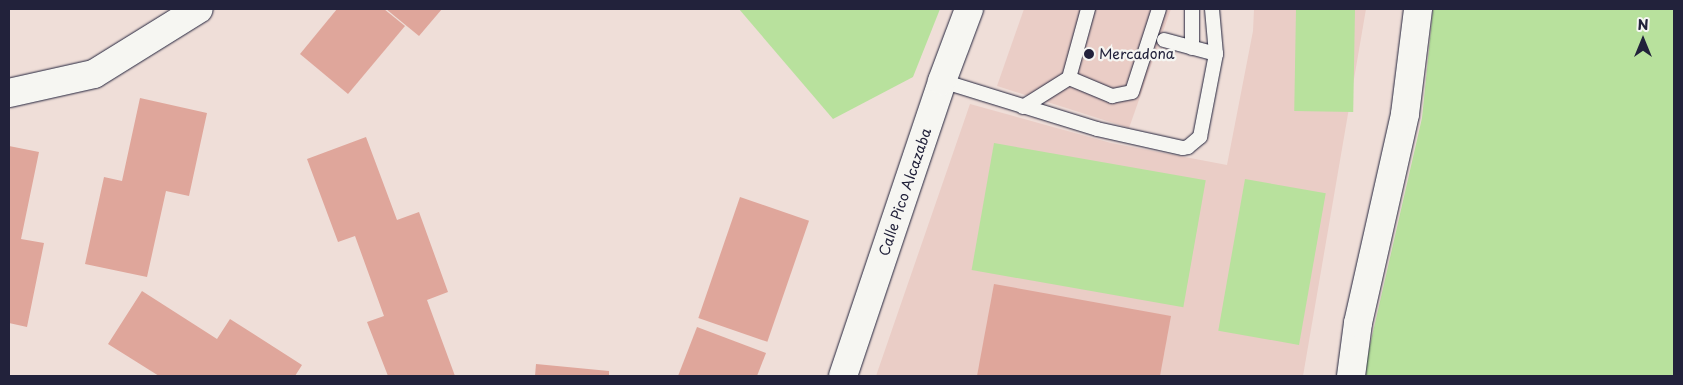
<!DOCTYPE html>
<style>
body{margin:0}
#map{position:relative;width:1683px;height:385px;overflow:hidden;background:#efded8;font-family:"Playpen Sans",sans-serif}
div>[style]{position:absolute}
.built>*{inset:0;background:#eacdc6}
.green>*{inset:0;background:#b8e19d;transform-origin:0 0}
.building>*{inset:0;background:#dfa69b;transform-origin:0 0}
.roads{filter:drop-shadow(0 0 1px #22223b) drop-shadow(0 0 1px #22223b)}
.service>*{height:14px;margin:-7px;padding:0 7px;transform-origin:7px;border-radius:7px;background:#f6f6f2}
.minor>*{height:28px;margin:-14px;padding:0 14px;transform-origin:14px;border-radius:14px;background:#f6f6f2}
.secondary>*{height:28px;margin:-14px;padding:0 14px;transform-origin:14px;border-radius:14px;background:#f6f6f2}
.dots>*{width:14px;height:14px;translate:-50% -50%;box-sizing:border-box;border:2px solid #f6f6f2;border-radius:50%}
span{translate:-50% -50%;white-space:nowrap;text-align:center;line-height:1.15;-webkit-text-stroke:4.5px #f6f6f2;paint-order:stroke}
.poi-label{font-size:14px;color:#22223b}
.left{translate:0 -50%;text-align:left}
.street-label{font-size:14px;color:#22223b}
.frame{position:absolute;inset:0;border:10px solid #22223b;pointer-events:none}
.north{position:absolute;left:1618px;top:15px;width:50px;height:50px;-webkit-text-stroke:4px #f6f6f2;paint-order:stroke;rotate:0deg;font-size:14px;font-weight:700;line-height:20px;text-align:center;color:#22223b}
.north::after{content:'';display:block;margin:auto;width:18px;height:22px;background:#22223b;clip-path:polygon(50% 0,100% 100%,50% 72%,0 100%)}
</style>
<div id="map">
<div class="built">
<i style="clip-path:polygon(1024px 9px,1171px 9px,1129px 128px,997px 86px)"></i>
<i style="clip-path:polygon(1254px 9px,1366px 9px,1303px 376px,876px 376px,970px 104px,1111px 143px,1227px 165px,1253px 31px)"></i>
</div>
<div class="green">
<i style="clip-path:polygon(739px 9px,940px 9px,913px 77px,833px 119px)"></i>
<i style="left:1296px;top:9px;width:59px;height:102px;rotate:1deg"></i>
<i style="clip-path:polygon(1433px 9px,1674px 9px,1674px 376px,1366px 376px,1367px 358px,1422px 118px)"></i>
<i style="left:994px;top:143px;width:215px;height:129px;rotate:10deg"></i>
<i style="left:1245px;top:179px;width:82px;height:154px;rotate:10deg"></i>
</div>
<div class="building">
<i style="clip-path:polygon(337px 9px,384px 9px,405px 26px,348px 94px,300px 54px)"></i>
<i style="clip-path:polygon(386px 9px,442px 9px,419px 36px)"></i>
<i style="clip-path:polygon(140px 98px,207px 113px,189px 196px,166px 191px,147px 277px,85px 264px,104px 177px,122px 181px)"></i>
<i style="clip-path:polygon(366px 137px,397px 220px,419px 212px,448px 292px,427px 300px,455px 376px,388px 376px,367px 322px,384px 316px,355px 236px,338px 242px,307px 159px)"></i>
<i style="clip-path:polygon(9px 146px,39px 152px,21px 239px,44px 243px,27px 327px,9px 323px)"></i>
<i style="left:740px;top:197px;width:73px;height:128px;rotate:19deg"></i>
<i style="clip-path:polygon(994px 284px,1171px 316px,1160px 376px,977px 376px)"></i>
<i style="clip-path:polygon(142px 291px,217px 339px,230px 319px,302px 365px,295px 376px,159px 376px,108px 344px)"></i>
<i style="clip-path:polygon(697px 327px,766px 353px,757px 376px,678px 376px)"></i>
<i style="clip-path:polygon(536px 364px,609px 371px,609px 376px,535px 376px)"></i>
</div>
<div class="roads">
<div class="service">
<i style="left:1164px;top:40px;width:54px;rotate:15.1deg"></i>
<i style="left:1192px;top:48px;width:39px;rotate:-90deg"></i>
<i style="left:1069px;top:78px;width:72px;rotate:-74.6deg"></i>
<i style="left:942px;top:81px;width:162px;rotate:17.2deg"></i>
<i style="left:1097px;top:129px;width:88px;rotate:12.5deg"></i>
<i style="left:1183px;top:148px;width:5px;rotate:-11deg"></i>
<i style="left:1188px;top:147px;width:16px;rotate:-40deg"></i>
<i style="left:1200px;top:137px;width:85px;rotate:-79.1deg"></i>
<i style="left:1216px;top:54px;width:45px;rotate:-95.1deg"></i>
<i style="left:1023px;top:107px;width:54px;rotate:-32.2deg"></i>
<i style="left:1069px;top:78px;width:47px;rotate:22.7deg"></i>
<i style="left:1112px;top:96px;width:20px;rotate:-11deg"></i>
<i style="left:1132px;top:92px;width:87px;rotate:-72deg"></i>
</div>
<div class="minor">
<i style="left:9px;top:93px;width:87px;rotate:-12.6deg"></i>
<i style="left:94px;top:74px;width:123px;rotate:-31.8deg"></i>
<i style="left:843px;top:376px;width:311px;rotate:-71.4deg"></i>
<i style="left:942px;top:81px;width:77px;rotate:-69.4deg"></i>
</div>
<div class="secondary">
<i style="left:1351px;top:376px;width:53px;rotate:-82.5deg"></i>
<i style="left:1358px;top:323px;width:214px;rotate:-77.3deg"></i>
<i style="left:1405px;top:114px;width:106px;rotate:-82.9deg"></i>
</div>
</div>
<div class="dots">
<i style="left:1089px;top:54px;background:#22223b"></i>
</div>
<div class="poi-label">
<span class="left" style="left:1099px;top:54px">Mercadona</span>
</div>
<div class="street-label">
<span style="left:905px;top:192px;rotate:-71deg">Calle Pico Alcazaba</span>
</div>
<div class="frame"></div>
<div class="north">N</div>
</div>
